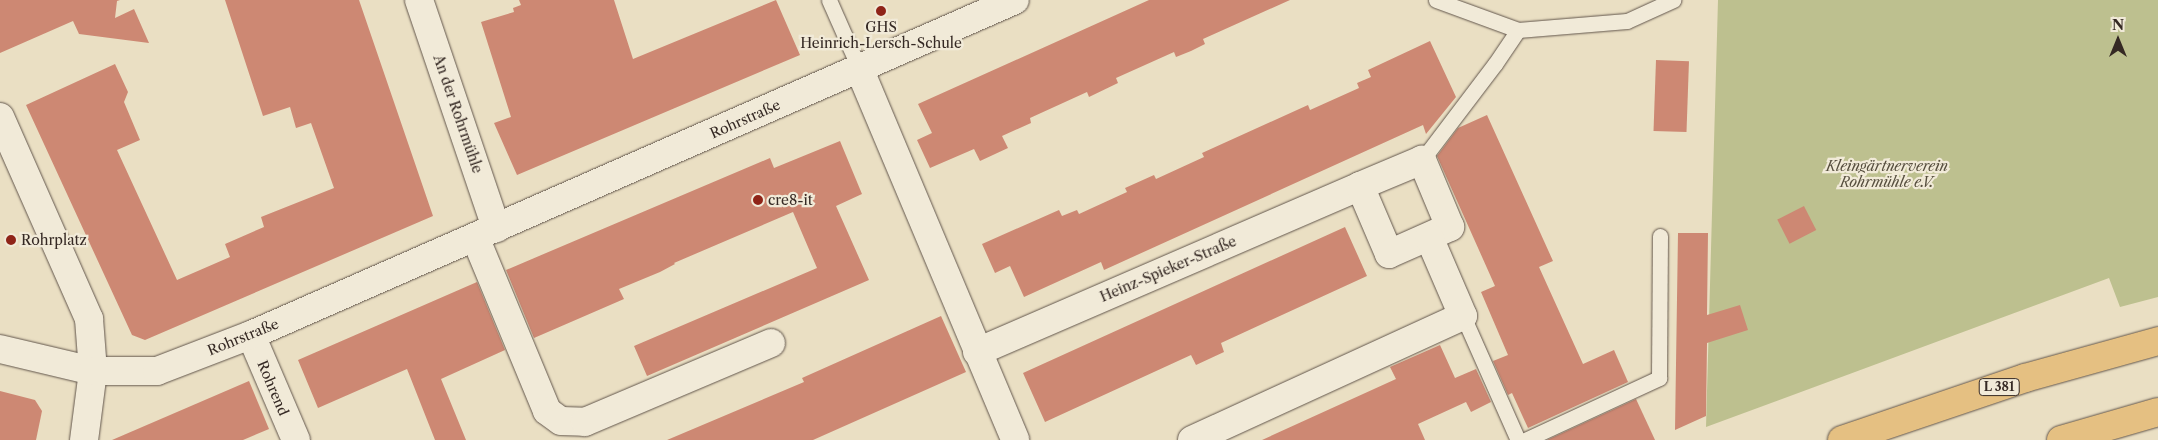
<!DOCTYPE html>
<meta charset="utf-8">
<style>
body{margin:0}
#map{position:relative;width:2158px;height:440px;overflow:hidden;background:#eadfc3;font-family:"Libre Caslon Text",serif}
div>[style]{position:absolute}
.green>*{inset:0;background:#bdc08f}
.building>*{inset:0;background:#cd8873;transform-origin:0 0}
.roads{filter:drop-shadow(0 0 1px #62564c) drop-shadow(0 0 1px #62564c)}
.lane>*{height:15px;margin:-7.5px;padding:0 7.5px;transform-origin:7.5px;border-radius:7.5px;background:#f1ead8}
.street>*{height:28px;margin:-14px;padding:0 14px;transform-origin:14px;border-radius:14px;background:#f1ead8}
.primary>*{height:28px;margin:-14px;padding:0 14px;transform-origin:14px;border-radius:14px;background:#e5c082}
.dots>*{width:14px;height:14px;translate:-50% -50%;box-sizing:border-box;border:2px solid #f1ead8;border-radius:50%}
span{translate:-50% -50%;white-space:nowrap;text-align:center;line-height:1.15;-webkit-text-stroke:4.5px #f1ead8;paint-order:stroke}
.shield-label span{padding:1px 4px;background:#f1ead8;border:1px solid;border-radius:4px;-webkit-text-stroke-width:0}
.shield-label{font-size:12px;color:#352924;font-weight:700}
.poi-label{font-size:14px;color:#352924}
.left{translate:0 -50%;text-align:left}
.street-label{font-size:14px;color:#352924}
.park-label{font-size:14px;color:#574f3f;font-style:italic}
.north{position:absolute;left:2093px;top:15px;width:50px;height:50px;-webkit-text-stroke:4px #f1ead8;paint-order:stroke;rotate:0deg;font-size:14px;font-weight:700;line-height:20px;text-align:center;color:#352924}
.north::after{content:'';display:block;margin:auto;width:18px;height:22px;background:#352924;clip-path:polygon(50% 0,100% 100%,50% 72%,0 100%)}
</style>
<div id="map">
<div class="green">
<i style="clip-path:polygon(1718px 0,2158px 0,2158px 297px,2120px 307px,2109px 278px,1706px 427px)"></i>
</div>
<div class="building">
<i style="clip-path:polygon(0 0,120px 0,117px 1px,115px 18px,134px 9px,149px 43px,79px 34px,73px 21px,0 53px)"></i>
<i style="clip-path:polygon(225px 0,359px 0,433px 216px,145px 340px,132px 335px,26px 105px,115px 64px,128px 92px,124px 102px,140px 140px,117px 150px,177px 280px,230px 257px,225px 244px,264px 227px,261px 217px,334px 188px,311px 123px,296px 128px,290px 107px,263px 116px)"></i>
<i style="clip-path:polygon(519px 0,614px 0,633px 59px,776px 0,800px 55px,517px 175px,494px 123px,511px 117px,481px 22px,514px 12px,513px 8px,521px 5px)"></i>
<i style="clip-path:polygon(1149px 0,1290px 0,1203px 39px,1205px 44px,1191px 51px,1176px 57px,1174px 52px,1116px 78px,1118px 83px,1089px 97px,1087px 92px,1030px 118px,1031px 123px,1002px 136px,1008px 148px,980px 161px,974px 149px,930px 168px,917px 140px,932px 133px,918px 104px)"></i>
<i style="clip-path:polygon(1430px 41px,1456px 97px,1426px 134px,1423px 125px,1104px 270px,1101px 262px,1024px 297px,1010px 266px,995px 273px,982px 244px,1059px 210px,1062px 216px,1077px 210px,1079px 214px,1127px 192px,1125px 188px,1154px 175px,1156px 179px,1204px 157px,1202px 153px,1308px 105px,1310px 110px,1359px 88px,1357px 83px,1371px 77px,1368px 70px)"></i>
<i style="left:1656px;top:60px;width:33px;height:71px;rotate:2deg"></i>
<i style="clip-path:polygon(1487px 115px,1553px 261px,1539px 267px,1583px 364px,1614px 350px,1628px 382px,1528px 428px,1512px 393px,1508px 395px,1493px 361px,1508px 355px,1481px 292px,1495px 286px,1437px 156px,1458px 128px)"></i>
<i style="clip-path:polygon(840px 141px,862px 194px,836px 206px,869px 280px,647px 376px,634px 346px,817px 268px,793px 212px,674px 263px,675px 264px,660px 272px,619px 289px,624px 299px,534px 338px,506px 270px,770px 158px,774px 168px)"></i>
<i style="left:1804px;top:206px;width:27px;height:30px;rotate:63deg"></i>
<i style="clip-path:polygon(1345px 227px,1367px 276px,1221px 343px,1224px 352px,1196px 365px,1191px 355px,1045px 422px,1023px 373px)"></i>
<i style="clip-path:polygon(1678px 233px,1708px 233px,1707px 315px,1740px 305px,1748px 330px,1707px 343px,1706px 416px,1675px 430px)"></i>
<i style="clip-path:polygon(477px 282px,505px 350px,441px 379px,466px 440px,435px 440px,407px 369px,318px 408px,298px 360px)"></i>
<i style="clip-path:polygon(941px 316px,966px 372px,813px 440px,667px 440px,804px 382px,802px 378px)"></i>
<i style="clip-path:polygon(1440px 345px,1455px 378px,1476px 369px,1491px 402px,1471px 412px,1466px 402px,1418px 424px,1425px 440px,1262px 440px,1396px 379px,1390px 367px)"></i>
<i style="clip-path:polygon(249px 381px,269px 429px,243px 440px,112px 440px)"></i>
<i style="clip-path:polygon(0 391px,35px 400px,42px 411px,36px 440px,0 440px)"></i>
<i style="clip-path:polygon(1636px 399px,1655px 440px,1547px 440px)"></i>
</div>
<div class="roads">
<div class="lane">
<i style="left:829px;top:0;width:74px;rotate:66.2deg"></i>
<i style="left:1436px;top:0;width:87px;rotate:20.1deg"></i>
<i style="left:1518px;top:30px;width:109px;rotate:-4.7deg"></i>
<i style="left:1627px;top:21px;width:51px;rotate:-24.5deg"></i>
<i style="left:1422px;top:160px;width:121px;rotate:-52.8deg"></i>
<i style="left:1495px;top:64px;width:41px;rotate:-55.9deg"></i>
<i style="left:1463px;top:316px;width:136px;rotate:66.1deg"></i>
<i style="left:1525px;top:440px;width:148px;rotate:-24.8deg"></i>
<i style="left:1659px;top:378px;width:142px;rotate:-89.6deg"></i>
</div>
<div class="street">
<i style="left:419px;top:0;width:241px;rotate:71.3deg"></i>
<i style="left:859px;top:68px;width:403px;rotate:67.2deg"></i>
<i style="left:0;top:117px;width:221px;rotate:66.2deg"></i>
<i style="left:89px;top:319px;width:52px;rotate:85.6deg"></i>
<i style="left:93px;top:371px;width:70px;rotate:97.4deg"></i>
<i style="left:475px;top:237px;width:188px;rotate:67.5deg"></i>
<i style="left:547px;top:411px;width:17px;rotate:36deg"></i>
<i style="left:561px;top:421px;width:24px;rotate:2deg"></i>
<i style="left:585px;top:422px;width:202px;rotate:-23deg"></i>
<i style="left:251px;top:335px;width:114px;rotate:66.8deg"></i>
<i style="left:0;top:349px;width:96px;rotate:13.3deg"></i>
<i style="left:93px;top:371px;width:64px"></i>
<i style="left:157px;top:371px;width:101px;rotate:-21deg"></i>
<i style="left:251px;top:335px;width:834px;rotate:-23.68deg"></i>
<i style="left:977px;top:352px;width:417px;rotate:-23.4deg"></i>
<i style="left:1360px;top:186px;width:74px;rotate:66.9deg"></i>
<i style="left:1389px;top:254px;width:67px;rotate:-23.9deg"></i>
<i style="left:1450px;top:227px;width:73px;rotate:-112.7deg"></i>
<i style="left:1422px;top:160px;width:67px;rotate:157.2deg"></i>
<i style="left:1192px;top:440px;width:298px;rotate:-24.6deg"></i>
<i style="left:1463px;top:316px;width:86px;rotate:-113.3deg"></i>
</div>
<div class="primary">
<i style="left:1842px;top:440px;width:193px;rotate:-18.7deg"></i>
<i style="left:2025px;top:378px;width:138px;rotate:-15.5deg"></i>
<i style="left:2061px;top:440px;width:101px;rotate:-16.1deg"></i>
</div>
</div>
<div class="dots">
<i style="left:881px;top:11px;background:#8f2418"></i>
<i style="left:758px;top:200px;background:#8f2418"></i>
<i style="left:11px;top:240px;background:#8f2418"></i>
</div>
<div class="shield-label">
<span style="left:1999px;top:387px">L 381</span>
</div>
<div class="poi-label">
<span style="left:881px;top:35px">GHS<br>Heinrich-Lersch-Schule</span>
<span class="left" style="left:768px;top:200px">cre8-it</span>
<span class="left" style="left:21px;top:240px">Rohrplatz</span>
</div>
<div class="street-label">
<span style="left:458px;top:114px;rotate:71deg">An der Rohrmühle</span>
<span style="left:745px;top:119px;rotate:-24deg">Rohrstraße</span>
<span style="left:1168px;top:269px;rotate:-23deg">Heinz-Spieker-Straße</span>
<span style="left:243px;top:337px;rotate:-22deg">Rohrstraße</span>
<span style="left:273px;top:388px;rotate:67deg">Rohrend</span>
</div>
<div class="park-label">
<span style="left:1887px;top:174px">Kleingärtnerverein<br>Rohrmühle e.V.</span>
</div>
<div class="north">N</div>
</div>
